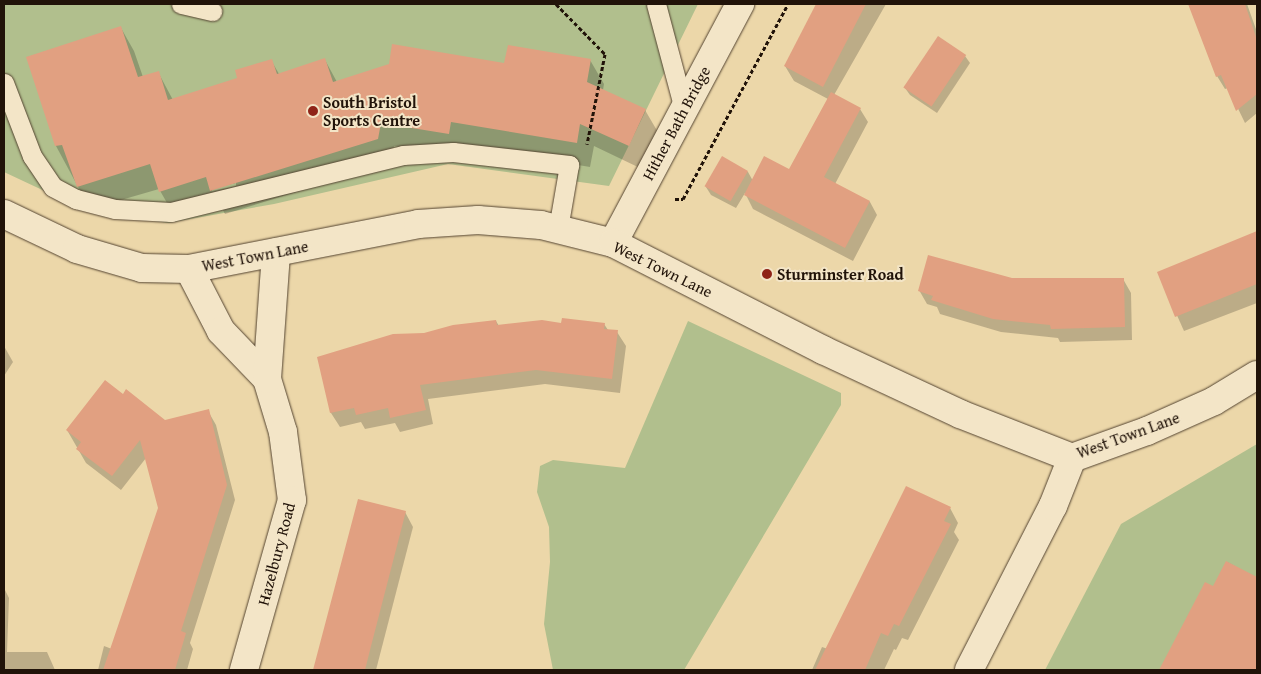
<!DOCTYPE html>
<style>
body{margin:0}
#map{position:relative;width:1261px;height:674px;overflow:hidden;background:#ecd7a9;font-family:"Gentium Book Plus",serif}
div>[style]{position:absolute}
.green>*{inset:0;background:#b1bf8d}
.shadow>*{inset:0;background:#0003}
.building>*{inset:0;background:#e1a081;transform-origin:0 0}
.path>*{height:3px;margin-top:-1.5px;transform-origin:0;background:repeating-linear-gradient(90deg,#211309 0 4px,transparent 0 6.5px)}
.roads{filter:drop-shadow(0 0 1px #544431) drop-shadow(0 0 1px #544431)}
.service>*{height:19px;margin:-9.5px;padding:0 9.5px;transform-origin:9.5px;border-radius:9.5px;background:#f3e5c7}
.minor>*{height:28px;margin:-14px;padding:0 14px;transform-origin:14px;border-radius:14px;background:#f3e5c7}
.tertiary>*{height:28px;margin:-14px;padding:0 14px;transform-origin:14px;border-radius:14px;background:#f3e5c7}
.secondary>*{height:28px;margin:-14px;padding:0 14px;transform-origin:14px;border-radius:14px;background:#f3e5c7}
.dots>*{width:14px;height:14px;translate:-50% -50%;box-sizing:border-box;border:2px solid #f3e5c7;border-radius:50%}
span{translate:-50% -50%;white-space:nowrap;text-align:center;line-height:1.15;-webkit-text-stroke:4px #f3e5c7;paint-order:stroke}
.poi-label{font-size:16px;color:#211309;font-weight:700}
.left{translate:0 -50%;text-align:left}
.street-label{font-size:16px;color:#211309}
.frame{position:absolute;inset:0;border:5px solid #211309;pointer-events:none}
</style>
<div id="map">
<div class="green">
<i style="clip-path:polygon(4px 4px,698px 4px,609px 186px,448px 164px,274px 204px,168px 223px,85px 210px,4px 172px)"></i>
<i style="clip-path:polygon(688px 321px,841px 393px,841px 405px,684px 670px,553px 670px,544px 624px,550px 562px,549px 527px,537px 492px,540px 466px,553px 460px,625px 468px)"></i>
<i style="clip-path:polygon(1257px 444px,1257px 670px,1045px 670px,1121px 524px)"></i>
</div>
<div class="shadow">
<i style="clip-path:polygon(818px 4px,886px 4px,834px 95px,860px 109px,868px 122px,835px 184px,870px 202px,877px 215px,853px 261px,753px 209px,745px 193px,736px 208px,711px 195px,706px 187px,722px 158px,748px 172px,753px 181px,790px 171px,828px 99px,794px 81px,785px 66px)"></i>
<i style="clip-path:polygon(1189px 4px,1247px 4px,1257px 32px,1257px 113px,1245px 123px,1228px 88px,1225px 89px,1217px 76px)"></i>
<i style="clip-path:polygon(evenodd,121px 28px,134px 51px,143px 77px,158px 72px,173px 100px,239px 79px,271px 60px,279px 74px,325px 60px,337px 82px,505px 64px,590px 60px,604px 84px,603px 90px,645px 110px,659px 134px,642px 169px,594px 146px,590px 167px,464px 146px,462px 157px,394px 146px,391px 163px,225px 214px,218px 201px,174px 215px,159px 189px,90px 209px,56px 146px,28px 57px,121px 28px,236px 183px,236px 186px,212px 191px,212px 189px,236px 183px)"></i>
<i style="clip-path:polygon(938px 38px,965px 56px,970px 63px,937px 113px,910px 95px,905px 88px)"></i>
<i style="clip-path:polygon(1257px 233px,1257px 303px,1184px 331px,1158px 273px)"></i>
<i style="clip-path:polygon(1123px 279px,1131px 293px,1132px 340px,1060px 342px,1058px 338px,1001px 332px,940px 314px,937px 307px,927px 304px,919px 290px,1012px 280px)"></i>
<i style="clip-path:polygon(496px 321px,499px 326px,604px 324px,608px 330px,617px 332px,626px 346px,620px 393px,545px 384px,428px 399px,433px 424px,400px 432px,395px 423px,365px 429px,361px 422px,340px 427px,331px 413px,319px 357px)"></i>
<i style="clip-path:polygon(4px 346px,13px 362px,4px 376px)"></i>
<i style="clip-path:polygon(124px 395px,165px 421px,208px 411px,216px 425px,235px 500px,190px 643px,193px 649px,187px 670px,98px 670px,104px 646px,112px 649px,159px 508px,146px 458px,121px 490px,86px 463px,67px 430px)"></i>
<i style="clip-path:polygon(359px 500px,405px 512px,413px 527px,376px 670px,314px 670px)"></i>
<i style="clip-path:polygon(950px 508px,958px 523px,954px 532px,959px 540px,908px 640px,902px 638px,896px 650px,894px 649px,884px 670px,812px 670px,822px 647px,828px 649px)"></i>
<i style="clip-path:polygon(1227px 562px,1257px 578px,1257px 670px,1161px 670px,1205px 584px,1213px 588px)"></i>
<i style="clip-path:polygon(4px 588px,9px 598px,7px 652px,47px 652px,55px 670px,4px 670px)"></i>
</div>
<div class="building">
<i style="clip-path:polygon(816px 4px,866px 4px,823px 87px,784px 66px)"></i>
<i style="clip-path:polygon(1188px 4px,1245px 4px,1257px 40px,1257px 94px,1236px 111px,1221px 75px,1216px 77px)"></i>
<i style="clip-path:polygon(121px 26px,138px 77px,159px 71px,168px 100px,237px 78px,235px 70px,272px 59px,277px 74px,325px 58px,333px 82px,389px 64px,392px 44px,504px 63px,508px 45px,591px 59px,587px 82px,646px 109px,629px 146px,580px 124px,577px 143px,451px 122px,449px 134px,381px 123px,378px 139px,210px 191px,206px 177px,159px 192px,150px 164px,77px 187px,62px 145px,55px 146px,26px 57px)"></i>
<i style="left:938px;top:36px;width:34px;height:62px;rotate:34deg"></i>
<i style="clip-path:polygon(831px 92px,861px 108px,824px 177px,870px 201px,845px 248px,744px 195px,764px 156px,789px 169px)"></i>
<i style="left:722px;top:156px;width:30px;height:35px;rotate:30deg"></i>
<i style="clip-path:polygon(1257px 231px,1257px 284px,1175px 317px,1157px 272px)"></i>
<i style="clip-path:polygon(928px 255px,1012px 278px,1124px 278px,1125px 327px,1051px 329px,1050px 325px,993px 319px,931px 300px,933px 296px,918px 291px)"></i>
<i style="clip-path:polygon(562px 318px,605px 323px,604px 329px,618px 330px,612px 379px,536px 370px,420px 385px,426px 410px,390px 418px,388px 408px,356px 415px,354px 408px,330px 413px,317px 357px,393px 334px,424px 333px,453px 325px,496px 320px,497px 325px,542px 320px,561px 323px)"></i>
<i style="clip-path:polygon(105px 380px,123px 394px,126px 389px,165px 420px,209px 409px,227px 485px,181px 631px,186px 633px,175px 670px,103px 670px,158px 508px,140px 440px,112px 476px,76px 449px,81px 442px,66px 430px)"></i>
<i style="clip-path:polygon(906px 486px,951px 507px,944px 521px,951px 524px,899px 626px,894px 624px,888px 636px,881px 633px,865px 670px,815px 670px)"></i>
<i style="clip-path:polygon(358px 499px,406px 511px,370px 650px,365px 670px,313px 670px)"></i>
<i style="clip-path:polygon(1226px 561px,1257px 577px,1257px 670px,1159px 670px,1205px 582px,1213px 586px)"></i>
</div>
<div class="path">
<i style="left:556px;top:4px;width:70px;rotate:45.6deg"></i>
<i style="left:605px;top:54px;width:92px;rotate:101.3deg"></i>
<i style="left:675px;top:199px;width:8px"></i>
<i style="left:683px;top:199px;width:221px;rotate:-61.7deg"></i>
</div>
<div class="roads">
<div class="service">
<i style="left:181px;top:4px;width:32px;rotate:13deg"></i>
<i style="left:656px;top:4px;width:109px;rotate:75.1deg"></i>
<i style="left:4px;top:83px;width:78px;rotate:69deg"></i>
<i style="left:32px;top:156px;width:37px;rotate:56deg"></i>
<i style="left:53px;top:187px;width:26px;rotate:28deg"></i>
<i style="left:76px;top:199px;width:40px;rotate:14.4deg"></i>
<i style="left:115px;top:209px;width:56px;rotate:3.1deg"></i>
<i style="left:171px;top:212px;width:239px;rotate:-13.8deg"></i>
<i style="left:403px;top:155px;width:50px;rotate:-3.4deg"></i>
<i style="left:453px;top:152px;width:117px;rotate:6.4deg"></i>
<i style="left:569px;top:165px;width:65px;rotate:99.8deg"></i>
</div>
<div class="minor">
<i style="left:613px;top:243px;width:271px;rotate:-62deg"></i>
<i style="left:189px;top:269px;width:70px;rotate:62.7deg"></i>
<i style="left:221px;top:331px;width:66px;rotate:46.2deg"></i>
<i style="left:267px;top:379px;width:55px;rotate:73.2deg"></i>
<i style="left:283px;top:432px;width:69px;rotate:82.5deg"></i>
<i style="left:292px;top:500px;width:177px;rotate:105.8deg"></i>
<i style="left:267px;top:379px;width:127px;rotate:-85.9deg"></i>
</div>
<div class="tertiary">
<i style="left:969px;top:670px;width:184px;rotate:-62.9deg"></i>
<i style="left:1053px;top:506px;width:52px;rotate:-68.4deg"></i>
</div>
<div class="secondary">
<i style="left:4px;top:214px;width:81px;rotate:25.6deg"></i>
<i style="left:77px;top:249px;width:68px;rotate:16.3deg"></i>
<i style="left:142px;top:268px;width:47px;rotate:1.2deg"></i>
<i style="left:189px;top:269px;width:233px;rotate:-11.1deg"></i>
<i style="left:418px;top:224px;width:60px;rotate:-3.8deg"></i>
<i style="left:478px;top:220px;width:63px;rotate:4.5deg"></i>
<i style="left:541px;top:225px;width:74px;rotate:14deg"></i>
<i style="left:613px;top:243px;width:236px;rotate:27deg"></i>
<i style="left:823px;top:350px;width:151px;rotate:25deg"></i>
<i style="left:960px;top:414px;width:120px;rotate:21.4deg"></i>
<i style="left:1072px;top:458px;width:80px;rotate:-19.8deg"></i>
<i style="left:1147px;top:431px;width:73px;rotate:-24.1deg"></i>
<i style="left:1214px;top:401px;width:50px;rotate:-31.2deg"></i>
</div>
</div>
<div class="dots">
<i style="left:313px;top:111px;background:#8f2418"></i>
<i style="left:767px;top:274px;background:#8f2418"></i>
</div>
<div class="poi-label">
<span class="left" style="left:323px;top:111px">South Bristol<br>Sports Centre</span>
<span class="left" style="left:777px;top:274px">Sturminster Road</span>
</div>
<div class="street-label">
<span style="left:676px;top:123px;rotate:-62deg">Hither Bath Bridge</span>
<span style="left:255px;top:256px;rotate:-11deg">West Town Lane</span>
<span style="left:663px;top:269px;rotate:26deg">West Town Lane</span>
<span style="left:1128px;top:435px;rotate:-20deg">West Town Lane</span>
<span style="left:276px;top:554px;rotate:-75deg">Hazelbury Road</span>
</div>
<div class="frame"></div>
</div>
